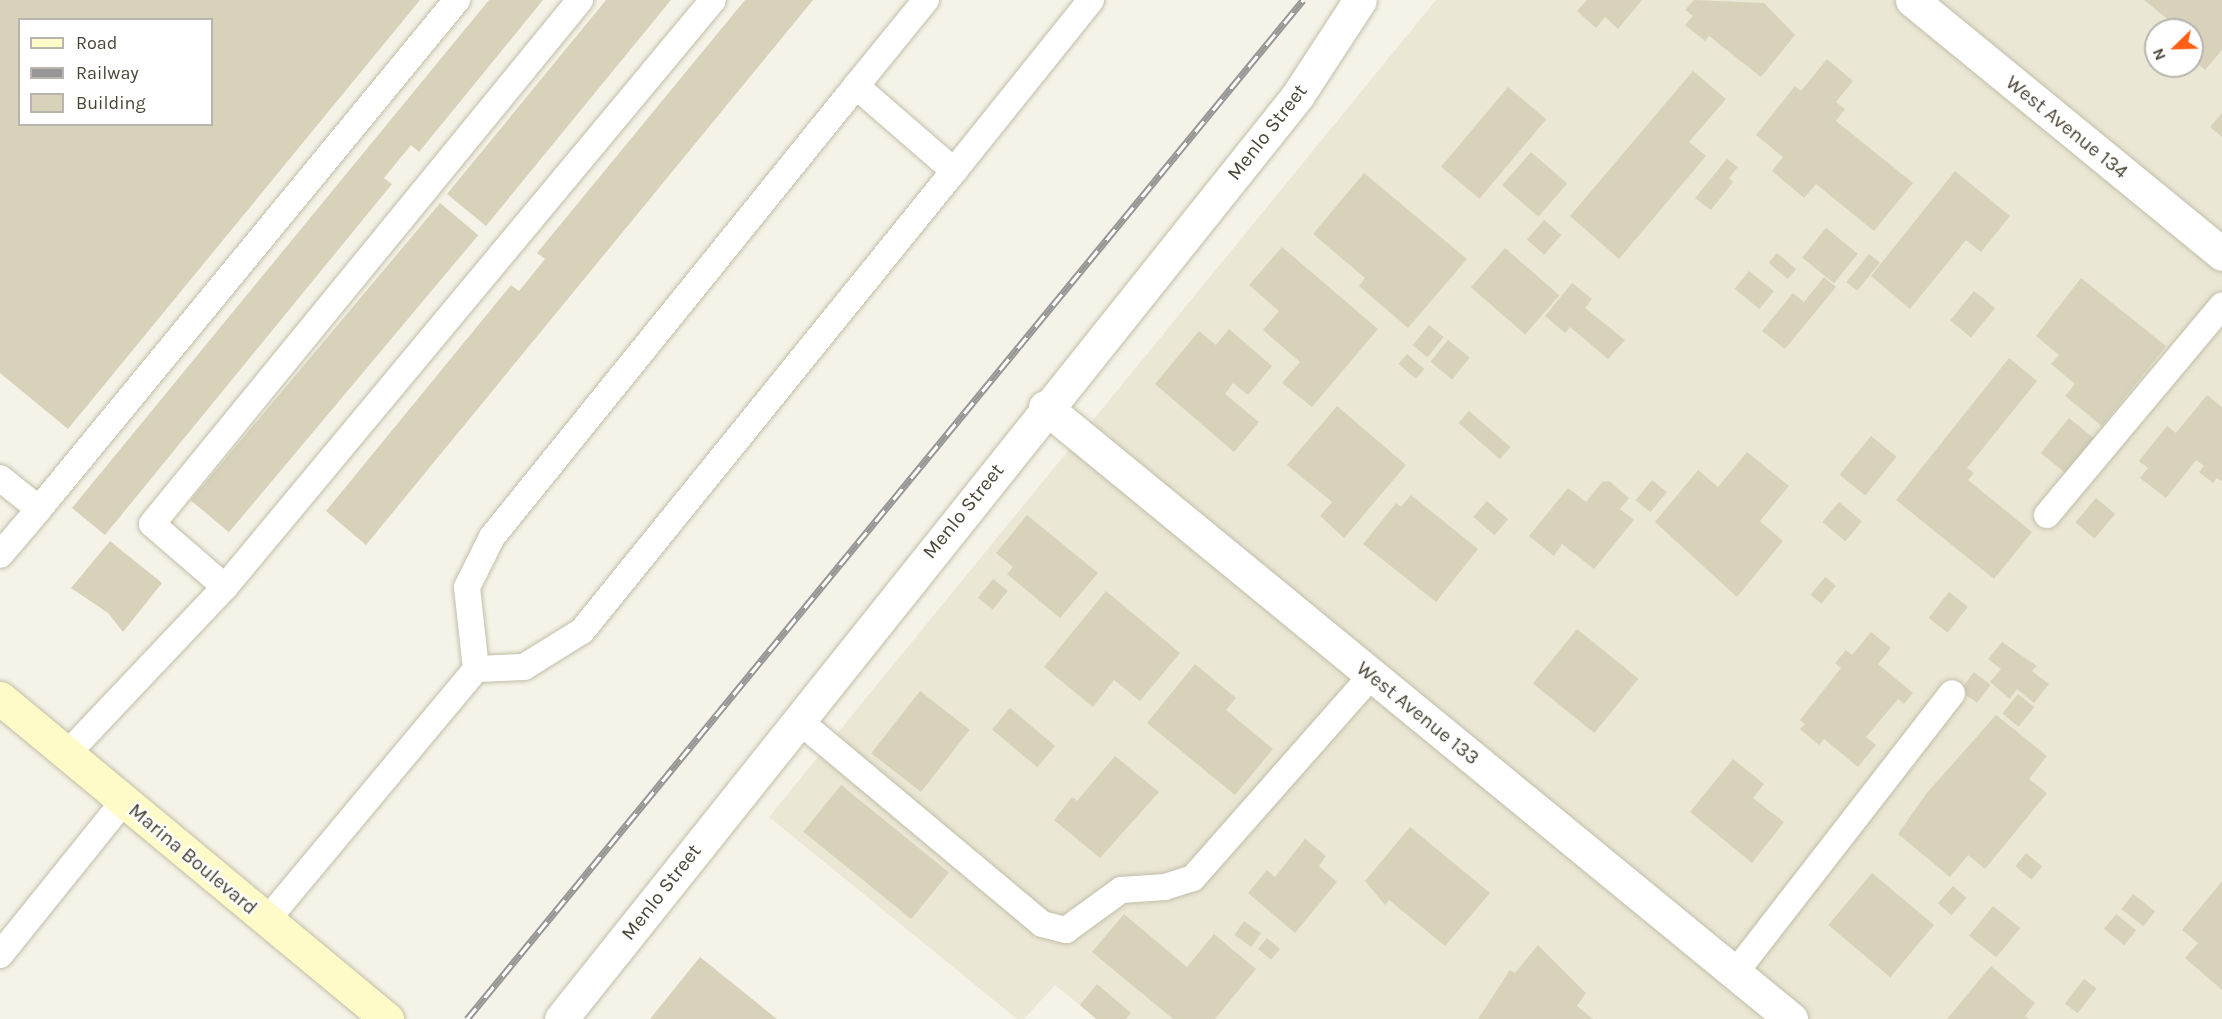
<!DOCTYPE html>
<style>
body{margin:0}
#map{position:relative;width:2222px;height:1019px;overflow:hidden;background:#f5f3e7;font-family:Karla,sans-serif}
div>[style]{position:absolute}
.residential>*{inset:0;background:#eae7d5}
.building>*{inset:0;background:#d8d2bb;transform-origin:0 0}
.roads{filter:drop-shadow(0 0 2px #c2bea9) drop-shadow(0 0 2px #c2bea9)}
.service>*{height:26px;margin:-13px;padding:0 13px;transform-origin:13px;border-radius:13px;background:#fff}
.minor>*{height:33px;margin:-16.5px;padding:0 16.5px;transform-origin:16.5px;border-radius:16.5px;background:#fff}
.secondary>*{height:33px;margin:-16.5px;padding:0 16.5px;transform-origin:16.5px;border-radius:16.5px;background:#fffbc8}
.rail>*{height:7px;margin-top:-3.5px;transform-origin:0;background:repeating-linear-gradient(90deg,#fff 0 14px,#979797 0 28px);box-sizing:border-box;border-block:2px solid #979797}
span{translate:-50% -50%;white-space:nowrap;text-align:center;line-height:1.15;-webkit-text-stroke:4.5px #fff;paint-order:stroke}
.street-label{font-size:20px;color:#4a4535}
.legend{position:absolute;left:18px;top:18px;width:195px;height:108px;box-sizing:border-box;background:#fff;border:2px solid #b7b5ae;margin:0;padding:8px 10px;list-style:none;font-size:18px;color:#4a4535}
.legend li{display:flex;align-items:center;gap:12px;height:30px}
.legend b{width:30px;border:2px solid #b7b5ae}
.north{position:absolute;left:2144px;top:18px;width:60px;height:60px;box-sizing:border-box;background:#fff;border:2px solid #b7b5ae;border-radius:50%;rotate:247deg;font-size:16px;font-weight:700;line-height:24px;text-align:center;color:#4a4535}
.north::after{content:'';display:block;margin:auto;width:21px;height:27px;background:#ff5f15;clip-path:polygon(50% 0,100% 100%,50% 72%,0 100%)}
</style>
<div id="map">
<div class="residential">
<i style="clip-path:polygon(evenodd,1436px 0,2222px 0,2222px 1019px,1097px 1019px,1055px 985px,1024px 1019px,1017px 1019px,769px 817px,1436px 0,2156px 30px,2192px 30px,2192px 66px,2156px 66px,2156px 30px)"></i>
</div>
<div class="building">
<i style="clip-path:polygon(evenodd,0 0,420px 0,68px 429px,0 373px,0 0,20px 20px,212px 20px,212px 124px,20px 124px,20px 20px)"></i>
<i style="clip-path:polygon(489px 0,543px 0,419px 152px,411px 145px,384px 178px,392px 184px,105px 535px,72px 508px)"></i>
<i style="clip-path:polygon(606px 0,671px 0,486px 226px,447px 194px)"></i>
<i style="clip-path:polygon(745px 0,813px 0,366px 545px,326px 511px,511px 285px,519px 291px,545px 259px,537px 253px)"></i>
<i style="clip-path:polygon(1587px 0,1642px 0,1618px 29px,1605px 17px,1596px 28px,1577px 11px)"></i>
<i style="clip-path:polygon(1694px 0,1764px 3px,1795px 35px,1761px 77px,1709px 36px,1705px 41px,1685px 25px,1693px 16px,1685px 10px)"></i>
<i style="clip-path:polygon(2144px 0,2222px 0,2222px 50px,2205px 70px,2192px 59px,2192px 30px,2181px 30px)"></i>
<i style="clip-path:polygon(1827px 59px,1853px 81px,1836px 102px,1845px 109px,1836px 121px,1913px 183px,1874px 231px,1816px 184px,1804px 198px,1772px 171px,1783px 157px,1756px 135px,1795px 86px,1801px 91px)"></i>
<i style="clip-path:polygon(1693px 71px,1726px 99px,1689px 142px,1706px 156px,1619px 259px,1570px 216px)"></i>
<i style="left:1508px;top:87px;width:50px;height:104px;rotate:40deg"></i>
<i style="clip-path:polygon(2222px 113px,2222px 137px,2210px 127px)"></i>
<i style="left:1531px;top:152px;width:48px;height:44px;rotate:41deg"></i>
<i style="clip-path:polygon(1727px 159px,1738px 167px,1729px 178px,1733px 182px,1711px 210px,1695px 198px)"></i>
<i style="clip-path:polygon(1955px 171px,2010px 216px,1981px 252px,1966px 240px,1910px 309px,1871px 276px)"></i>
<i style="clip-path:polygon(1364px 173px,1467px 259px,1408px 328px,1359px 286px,1365px 278px,1313px 234px)"></i>
<i style="left:440px;top:203px;width:50px;height:388px;rotate:40deg"></i>
<i style="left:1544px;top:220px;width:23px;height:26px;rotate:41deg"></i>
<i style="left:1826px;top:228px;width:41px;height:38px;rotate:39deg"></i>
<i style="clip-path:polygon(1282px 247px,1378px 329px,1312px 407px,1282px 383px,1300px 362px,1263px 330px,1279px 311px,1249px 285px)"></i>
<i style="left:1505px;top:248px;width:72px;height:52px;rotate:41deg"></i>
<i style="left:1777px;top:253px;width:25px;height:13px;rotate:40deg"></i>
<i style="left:1869px;top:254px;width:14px;height:36px;rotate:39deg"></i>
<i style="left:1749px;top:271px;width:32px;height:23px;rotate:39deg"></i>
<i style="clip-path:polygon(1824px 277px,1836px 287px,1785px 349px,1762px 331px,1793px 293px,1804px 302px)"></i>
<i style="clip-path:polygon(2081px 278px,2166px 346px,2102px 426px,2065px 396px,2075px 384px,2051px 364px,2059px 355px,2036px 336px)"></i>
<i style="clip-path:polygon(1572px 283px,1592px 299px,1585px 308px,1625px 340px,1608px 359px,1570px 327px,1565px 333px,1545px 316px)"></i>
<i style="left:1974px;top:291px;width:27px;height:38px;rotate:39deg"></i>
<i style="left:1429px;top:325px;width:19px;height:26px;rotate:39deg"></i>
<i style="clip-path:polygon(1229px 329px,1272px 366px,1248px 395px,1233px 383px,1225px 394px,1259px 422px,1234px 452px,1155px 384px,1199px 331px,1216px 345px)"></i>
<i style="left:1448px;top:340px;width:28px;height:28px;rotate:39deg"></i>
<i style="left:1407px;top:354px;width:23px;height:13px;rotate:41deg"></i>
<i style="clip-path:polygon(2009px 358px,2037px 381px,1967px 468px,1974px 473px,1968px 480px,2032px 532px,1994px 579px,1896px 500px)"></i>
<i style="clip-path:polygon(2207px 395px,2222px 407px,2222px 481px,2217px 478px,2213px 483px,2199px 472px,2204px 466px,2196px 460px,2166px 498px,2140px 478px,2148px 468px,2139px 461px,2167px 426px,2176px 433px)"></i>
<i style="clip-path:polygon(1337px 406px,1406px 465px,1344px 538px,1320px 516px,1332px 502px,1287px 465px)"></i>
<i style="left:1469px;top:411px;width:55px;height:16px;rotate:41deg"></i>
<i style="left:2069px;top:418px;width:32px;height:45px;rotate:39deg"></i>
<i style="left:1871px;top:436px;width:33px;height:50px;rotate:39deg"></i>
<i style="clip-path:polygon(1747px 452px,1789px 486px,1760px 521px,1783px 541px,1737px 597px,1655px 522px,1698px 470px,1718px 487px)"></i>
<i style="left:1652px;top:480px;width:19px;height:26px;rotate:39deg"></i>
<i style="clip-path:polygon(1609px 481px,1629px 498px,1620px 509px,1634px 520px,1594px 569px,1562px 544px,1554px 556px,1529px 536px,1568px 488px,1586px 502px,1602px 482px)"></i>
<i style="clip-path:polygon(1411px 495px,1478px 549px,1436px 602px,1363px 544px,1396px 503px,1401px 507px)"></i>
<i style="left:2096px;top:498px;width:25px;height:32px;rotate:40deg"></i>
<i style="left:1487px;top:501px;width:28px;height:21px;rotate:41deg"></i>
<i style="left:1839px;top:502px;width:30px;height:26px;rotate:40deg"></i>
<i style="clip-path:polygon(1027px 515px,1098px 573px,1060px 618px,1007px 574px,1013px 567px,996px 553px)"></i>
<i style="clip-path:polygon(110px 541px,162px 583px,123px 632px,108px 613px,71px 588px)"></i>
<i style="left:1825px;top:577px;width:14px;height:23px;rotate:39deg"></i>
<i style="left:993px;top:579px;width:19px;height:24px;rotate:39deg"></i>
<i style="clip-path:polygon(1106px 591px,1180px 653px,1140px 701px,1114px 680px,1093px 707px,1044px 667px)"></i>
<i style="left:1949px;top:592px;width:24px;height:33px;rotate:38deg"></i>
<i style="left:1577px;top:629px;width:79px;height:70px;rotate:39deg"></i>
<i style="clip-path:polygon(1871px 632px,1891px 648px,1878px 664px,1913px 693px,1904px 704px,1898px 699px,1866px 737px,1876px 745px,1858px 767px,1824px 739px,1819px 745px,1800px 729px,1805px 724px,1800px 720px,1841px 668px,1835px 663px,1846px 650px,1852px 655px)"></i>
<i style="clip-path:polygon(2002px 642px,2037px 666px,2032px 671px,2049px 684px,2034px 703px,2017px 689px,2010px 699px,1990px 682px,2001px 669px,1988px 659px)"></i>
<i style="clip-path:polygon(1195px 664px,1236px 698px,1226px 710px,1273px 749px,1235px 795px,1147px 723px)"></i>
<i style="left:1974px;top:672px;width:21px;height:23px;rotate:37deg"></i>
<i style="left:920px;top:691px;width:63px;height:79px;rotate:38deg"></i>
<i style="left:2018px;top:694px;width:21px;height:25px;rotate:39deg"></i>
<i style="left:1010px;top:708px;width:59px;height:28px;rotate:40deg"></i>
<i style="clip-path:polygon(1996px 715px,2047px 756px,2029px 779px,2047px 793px,1985px 869px,1968px 855px,1950px 877px,1898px 834px,1926px 794px)"></i>
<i style="clip-path:polygon(1115px 756px,1159px 792px,1100px 858px,1054px 820px,1072px 797px,1077px 801px)"></i>
<i style="clip-path:polygon(1733px 759px,1764px 784px,1753px 798px,1784px 822px,1752px 863px,1690px 812px)"></i>
<i style="left:841px;top:785px;width:139px;height:60px;rotate:39deg"></i>
<i style="clip-path:polygon(1410px 827px,1490px 893px,1445px 946px,1389px 900px,1385px 905px,1365px 881px)"></i>
<i style="clip-path:polygon(1305px 839px,1326px 856px,1319px 866px,1337px 882px,1295px 933px,1248px 893px,1267px 870px,1275px 877px)"></i>
<i style="left:2026px;top:853px;width:21px;height:17px;rotate:39deg"></i>
<i style="left:1872px;top:873px;width:81px;height:68px;rotate:40deg"></i>
<i style="clip-path:polygon(2222px 881px,2222px 990px,2185px 958px,2198px 943px,2182px 930px)"></i>
<i style="left:1953px;top:886px;width:18px;height:23px;rotate:41deg"></i>
<i style="left:2133px;top:894px;width:28px;height:19px;rotate:38deg"></i>
<i style="left:1993px;top:906px;width:35px;height:38px;rotate:39deg"></i>
<i style="clip-path:polygon(1124px 914px,1187px 967px,1214px 934px,1256px 969px,1215px 1019px,1173px 1019px,1092px 952px)"></i>
<i style="left:2116px;top:914px;width:26px;height:19px;rotate:39deg"></i>
<i style="left:1244px;top:921px;width:21px;height:17px;rotate:35deg"></i>
<i style="left:1267px;top:938px;width:17px;height:14px;rotate:40deg"></i>
<i style="clip-path:polygon(1538px 945px,1586px 993px,1577px 1006px,1593px 1019px,1478px 1019px,1510px 970px,1515px 973px)"></i>
<i style="clip-path:polygon(700px 957px,777px 1019px,650px 1019px)"></i>
<i style="clip-path:polygon(1991px 966px,2035px 1003px,2025px 1016px,2029px 1019px,1947px 1019px)"></i>
<i style="left:2084px;top:979px;width:16px;height:31px;rotate:38deg"></i>
<i style="clip-path:polygon(1097px 984px,1131px 1013px,1126px 1019px,1096px 1019px,1080px 1005px)"></i>
</div>
<div class="roads">
<div class="service">
<i style="left:856px;top:86px;width:111px;rotate:-50.9deg"></i>
<i style="left:954px;top:171px;width:219px;rotate:-51.3deg"></i>
<i style="left:0;top:478px;width:50px;rotate:38.5deg"></i>
<i style="left:39px;top:509px;width:60px;rotate:130.3deg"></i>
<i style="left:39px;top:509px;width:659px;rotate:-50.61deg"></i>
<i style="left:2047px;top:515px;width:273px;rotate:-50.1deg"></i>
<i style="left:225px;top:587px;width:96px;rotate:-139.2deg"></i>
<i style="left:152px;top:524px;width:677px;rotate:-50.76deg"></i>
<i style="left:797px;top:719px;width:319px;rotate:39.9deg"></i>
<i style="left:1042px;top:924px;width:25px;rotate:14deg"></i>
<i style="left:1066px;top:930px;width:68px;rotate:-36deg"></i>
<i style="left:1121px;top:890px;width:44px;rotate:-3.9deg"></i>
<i style="left:1165px;top:887px;width:29px;rotate:-18deg"></i>
<i style="left:1193px;top:878px;width:271px;rotate:-48.6deg"></i>
<i style="left:67px;top:754px;width:230px;rotate:-46.6deg"></i>
<i style="left:225px;top:587px;width:763px;rotate:-50.26deg"></i>
<i style="left:267px;top:920px;width:327px;rotate:-50.2deg"></i>
<i style="left:476px;top:669px;width:82px;rotate:-96.3deg"></i>
<i style="left:467px;top:587px;width:56px;rotate:-63.4deg"></i>
<i style="left:492px;top:537px;width:580px;rotate:-51.09deg"></i>
<i style="left:856px;top:86px;width:130px;rotate:40.9deg"></i>
<i style="left:954px;top:171px;width:592px;rotate:128.96deg"></i>
<i style="left:582px;top:631px;width:68px;rotate:148.2deg"></i>
<i style="left:524px;top:667px;width:48px;rotate:177.6deg"></i>
<i style="left:0;top:955px;width:198px;rotate:-51.2deg"></i>
<i style="left:1735px;top:973px;width:354px;rotate:-52.2deg"></i>
</div>
<div class="minor">
<i style="left:1912px;top:0;width:401px;rotate:39.3deg"></i>
<i style="left:1045px;top:407px;width:965px;rotate:39.36deg"></i>
<i style="left:561px;top:1019px;width:1182px;rotate:-51.42deg"></i>
<i style="left:1298px;top:95px;width:113px;rotate:-56.9deg"></i>
</div>
<div class="secondary">
<i style="left:0;top:698px;width:503px;rotate:39.67deg"></i>
</div>
</div>
<div class="rail">
<i style="left:467px;top:1019px;width:1318px;rotate:-50.63deg"></i>
</div>
<div class="street-label">
<span style="left:2067px;top:127px;rotate:39deg">West Avenue 134</span>
<span style="left:1267px;top:132px;rotate:-52deg">Menlo Street</span>
<span style="left:963px;top:511px;rotate:-51deg">Menlo Street</span>
<span style="left:1418px;top:713px;rotate:39deg">West Avenue 133</span>
<span style="left:193px;top:859px;rotate:40deg">Marina Boulevard</span>
<span style="left:661px;top:892px;rotate:-52deg">Menlo Street</span>
</div>
<ul class="legend">
<li><b style="height:8px;background:#fffbc8"></b>Road</li>
<li><b style="height:8px;background:#979797"></b>Railway</li>
<li><b style="height:16px;background:#d8d2bb"></b>Building</li>
</ul>
<div class="north">N</div>
</div>
